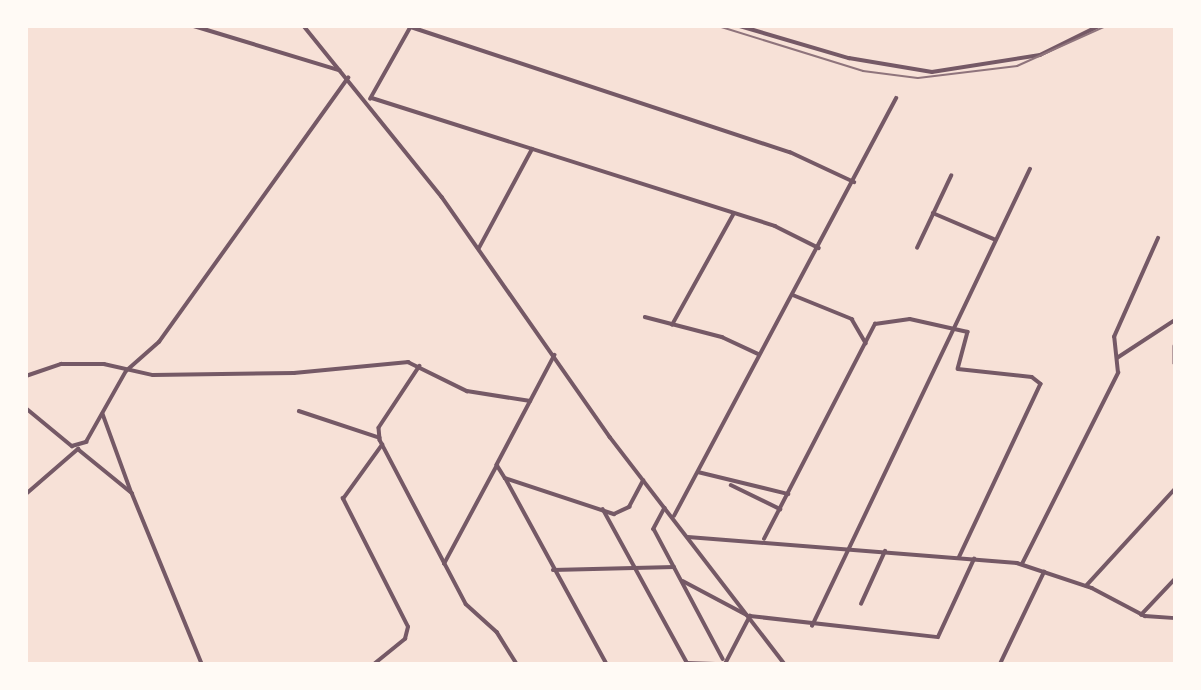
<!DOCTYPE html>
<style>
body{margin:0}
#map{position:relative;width:1201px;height:690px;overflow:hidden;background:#f7e1d7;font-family:Literata,serif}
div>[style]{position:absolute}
.minor>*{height:3.5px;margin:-1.75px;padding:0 1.75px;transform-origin:1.75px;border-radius:1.75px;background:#755966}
.rail>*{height:2px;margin:-1px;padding:0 1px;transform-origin:1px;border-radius:1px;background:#8f747c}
span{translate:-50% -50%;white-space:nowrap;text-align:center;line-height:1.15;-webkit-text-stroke:7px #fffaf5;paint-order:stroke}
.frame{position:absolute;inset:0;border:28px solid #fffaf5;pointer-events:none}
</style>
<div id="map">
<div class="minor">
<i style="left:194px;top:26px;width:152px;rotate:16.9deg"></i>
<i style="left:304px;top:26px;width:220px;rotate:51.1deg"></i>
<i style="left:442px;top:197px;width:293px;rotate:55deg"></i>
<i style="left:610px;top:437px;width:287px;rotate:52.4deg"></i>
<i style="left:740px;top:26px;width:114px;rotate:16.4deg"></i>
<i style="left:849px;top:58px;width:84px;rotate:9.6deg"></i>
<i style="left:932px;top:72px;width:109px;rotate:-8.9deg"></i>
<i style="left:1040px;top:55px;width:66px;rotate:-26.2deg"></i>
<i style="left:411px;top:27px;width:399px;rotate:18.3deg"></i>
<i style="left:790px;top:152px;width:71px;rotate:25.1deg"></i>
<i style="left:372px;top:98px;width:423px;rotate:17.6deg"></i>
<i style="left:775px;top:226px;width:49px;rotate:26.6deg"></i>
<i style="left:370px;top:99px;width:84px;rotate:-60.7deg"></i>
<i style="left:933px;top:213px;width:66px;rotate:23.1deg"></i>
<i style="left:479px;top:248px;width:112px;rotate:-61.8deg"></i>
<i style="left:917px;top:248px;width:80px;rotate:-64.7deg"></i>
<i style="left:793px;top:295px;width:64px;rotate:22.1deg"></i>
<i style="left:852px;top:319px;width:28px;rotate:60deg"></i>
<i style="left:645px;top:317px;width:80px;rotate:14.6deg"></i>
<i style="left:722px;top:337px;width:40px;rotate:25deg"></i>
<i style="left:672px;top:325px;width:126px;rotate:-61deg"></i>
<i style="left:1175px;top:346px;width:17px;rotate:90deg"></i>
<i style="left:555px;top:355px;width:124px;rotate:117.8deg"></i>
<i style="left:497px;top:465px;width:15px;rotate:58deg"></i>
<i style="left:505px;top:478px;width:115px;rotate:18.3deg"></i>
<i style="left:614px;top:514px;width:17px;rotate:-25deg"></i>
<i style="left:629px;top:507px;width:30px;rotate:-62deg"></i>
<i style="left:1117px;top:358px;width:69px;rotate:-33.2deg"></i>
<i style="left:420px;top:366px;width:74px;rotate:123.5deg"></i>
<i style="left:379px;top:428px;width:12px;rotate:85deg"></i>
<i style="left:380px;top:440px;width:185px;rotate:62.3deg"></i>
<i style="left:466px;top:604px;width:42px;rotate:42.1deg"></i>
<i style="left:497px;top:632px;width:38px;rotate:58deg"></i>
<i style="left:26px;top:376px;width:37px;rotate:-19deg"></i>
<i style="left:61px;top:364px;width:43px"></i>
<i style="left:104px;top:364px;width:50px;rotate:12.7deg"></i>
<i style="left:153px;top:375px;width:141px;rotate:-0.8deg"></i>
<i style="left:294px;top:373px;width:115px;rotate:-5.5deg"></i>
<i style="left:408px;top:362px;width:66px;rotate:26.2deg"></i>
<i style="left:467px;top:391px;width:64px;rotate:9deg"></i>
<i style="left:26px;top:408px;width:60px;rotate:39.6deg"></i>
<i style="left:72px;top:446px;width:15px;rotate:-16deg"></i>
<i style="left:86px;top:442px;width:81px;rotate:-60.6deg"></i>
<i style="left:126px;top:371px;width:44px;rotate:-41.3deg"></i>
<i style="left:159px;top:342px;width:325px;rotate:-54.4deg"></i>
<i style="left:299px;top:411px;width:85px;rotate:18.4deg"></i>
<i style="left:103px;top:414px;width:82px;rotate:70deg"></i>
<i style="left:698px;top:472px;width:93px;rotate:13.7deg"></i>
<i style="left:506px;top:479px;width:211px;rotate:61.4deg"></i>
<i style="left:731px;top:485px;width:55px;rotate:26.1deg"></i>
<i style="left:26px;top:494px;width:69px;rotate:-40.9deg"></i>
<i style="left:78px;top:449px;width:70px;rotate:39.2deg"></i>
<i style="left:132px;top:493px;width:185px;rotate:67.7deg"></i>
<i style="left:665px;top:508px;width:24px;rotate:118deg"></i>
<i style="left:654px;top:529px;width:147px;rotate:62deg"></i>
<i style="left:603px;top:509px;width:177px;rotate:61.3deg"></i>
<i style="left:674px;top:516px;width:473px;rotate:-62deg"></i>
<i style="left:688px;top:537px;width:330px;rotate:4.5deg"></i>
<i style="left:1017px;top:563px;width:79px;rotate:18.4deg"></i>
<i style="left:1092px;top:588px;width:60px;rotate:27.8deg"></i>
<i style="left:1145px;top:616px;width:30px;rotate:4deg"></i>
<i style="left:764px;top:539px;width:242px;rotate:-62.7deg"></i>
<i style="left:875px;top:324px;width:35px;rotate:-8deg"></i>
<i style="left:910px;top:319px;width:59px;rotate:12.6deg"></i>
<i style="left:968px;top:332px;width:38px;rotate:105deg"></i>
<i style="left:958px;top:369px;width:74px;rotate:6.2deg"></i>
<i style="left:1032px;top:377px;width:11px;rotate:38deg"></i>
<i style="left:1041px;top:384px;width:192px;rotate:115.2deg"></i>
<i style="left:444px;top:564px;width:112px;rotate:-61.8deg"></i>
<i style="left:1022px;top:564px;width:214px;rotate:-63.3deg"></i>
<i style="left:1118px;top:373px;width:36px;rotate:-96deg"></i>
<i style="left:1114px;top:337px;width:108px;rotate:-66deg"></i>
<i style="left:553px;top:570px;width:121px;rotate:-1.4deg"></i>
<i style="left:683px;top:581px;width:72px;rotate:28deg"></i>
<i style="left:1086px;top:586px;width:132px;rotate:-47.5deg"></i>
<i style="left:861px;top:604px;width:58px;rotate:-65.6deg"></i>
<i style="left:1141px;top:615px;width:50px;rotate:-46.6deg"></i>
<i style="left:812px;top:626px;width:506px;rotate:-64.5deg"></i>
<i style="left:687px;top:663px;width:28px;rotate:2deg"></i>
<i style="left:374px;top:664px;width:40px;rotate:-39deg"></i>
<i style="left:405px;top:639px;width:12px;rotate:-76deg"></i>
<i style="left:408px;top:627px;width:144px;rotate:-116.9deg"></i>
<i style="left:343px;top:499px;width:67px;rotate:-54.2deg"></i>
<i style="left:725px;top:664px;width:54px;rotate:-62.5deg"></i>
<i style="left:750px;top:616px;width:189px;rotate:6.4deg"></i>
<i style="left:938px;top:637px;width:86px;rotate:-65.2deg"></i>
<i style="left:1000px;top:664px;width:102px;rotate:-64.4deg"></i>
</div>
<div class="rail">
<i style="left:718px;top:26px;width:152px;rotate:17.2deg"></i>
<i style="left:863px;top:71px;width:55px;rotate:7.3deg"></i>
<i style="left:918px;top:78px;width:100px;rotate:-6.9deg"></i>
<i style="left:1017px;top:66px;width:98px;rotate:-24.2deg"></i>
</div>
<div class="frame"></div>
</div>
